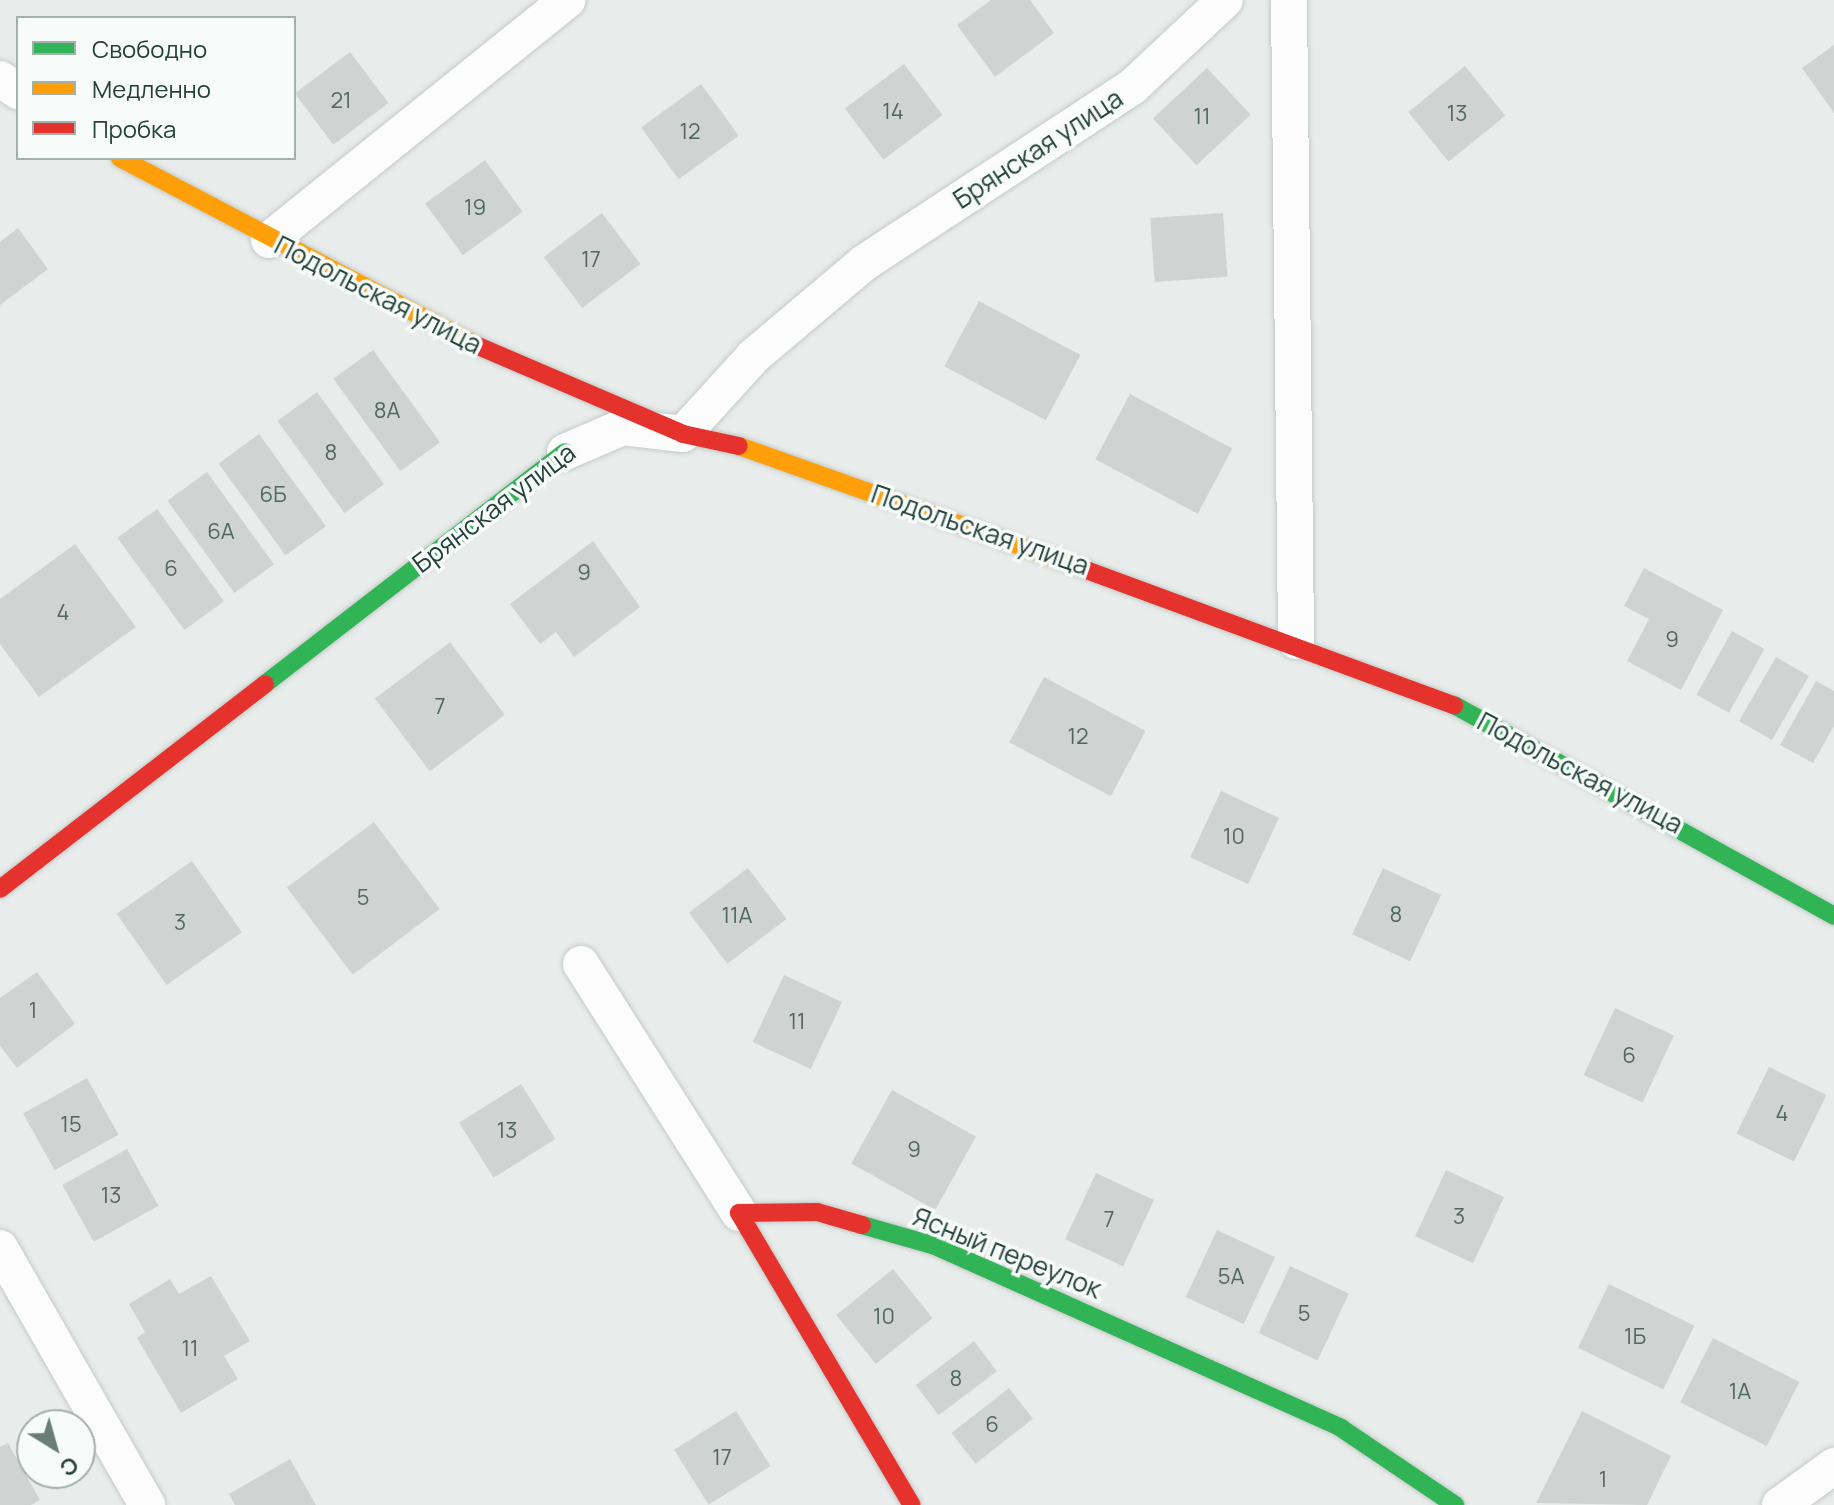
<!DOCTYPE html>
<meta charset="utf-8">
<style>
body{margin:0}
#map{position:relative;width:1834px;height:1505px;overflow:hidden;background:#e8edeb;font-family:Manrope,sans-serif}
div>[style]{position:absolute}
.building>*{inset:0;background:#cfd4d2;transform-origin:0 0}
.roads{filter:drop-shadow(0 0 2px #c5cac8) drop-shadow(0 0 2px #c5cac8)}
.street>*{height:36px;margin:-18px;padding:0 18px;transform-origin:18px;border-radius:18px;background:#fcfcfc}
.fast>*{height:18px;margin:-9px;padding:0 9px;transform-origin:9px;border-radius:9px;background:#30b455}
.slow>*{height:18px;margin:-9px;padding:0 9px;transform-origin:9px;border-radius:9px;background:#ff9f0a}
.jam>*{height:18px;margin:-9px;padding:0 9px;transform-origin:9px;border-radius:9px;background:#e5322d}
span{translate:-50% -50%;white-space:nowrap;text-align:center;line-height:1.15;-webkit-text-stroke:7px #f7fbf9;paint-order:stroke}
.number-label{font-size:22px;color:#506761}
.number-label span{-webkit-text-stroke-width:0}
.street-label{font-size:26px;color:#24423a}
.legend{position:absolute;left:16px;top:16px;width:280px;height:144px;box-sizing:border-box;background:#f7fbf9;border:2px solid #a3b1ad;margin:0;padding:10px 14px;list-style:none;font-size:24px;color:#24423a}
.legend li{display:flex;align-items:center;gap:16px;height:40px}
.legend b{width:40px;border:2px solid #a3b1ad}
.north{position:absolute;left:16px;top:1409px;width:80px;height:80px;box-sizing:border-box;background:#f7fbf9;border:2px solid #a3b1ad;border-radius:50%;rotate:143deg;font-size:22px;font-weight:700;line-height:32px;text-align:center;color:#24423a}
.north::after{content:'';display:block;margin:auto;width:28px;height:36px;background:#697e78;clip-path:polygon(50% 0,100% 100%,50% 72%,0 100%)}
</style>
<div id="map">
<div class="building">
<i style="clip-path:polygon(991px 0,1030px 0,1054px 33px,995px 77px,957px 25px)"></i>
<i style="clip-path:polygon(1834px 45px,1834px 113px,1802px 68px)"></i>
<i style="left:350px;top:52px;width:64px;height:69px;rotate:53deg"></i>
<i style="left:904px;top:64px;width:64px;height:74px;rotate:53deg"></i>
<i style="left:1465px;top:66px;width:64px;height:73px;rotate:51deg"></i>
<i style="left:1207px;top:68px;width:64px;height:74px;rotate:47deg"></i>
<i style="left:701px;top:84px;width:64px;height:74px;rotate:54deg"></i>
<i style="left:485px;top:160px;width:64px;height:74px;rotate:54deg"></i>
<i style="left:602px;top:213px;width:64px;height:73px;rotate:53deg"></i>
<i style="left:1223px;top:213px;width:64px;height:73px;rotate:86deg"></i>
<i style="clip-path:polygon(18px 228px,48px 269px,0 305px,0 242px)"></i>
<i style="left:979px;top:301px;width:115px;height:74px;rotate:28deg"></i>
<i style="left:373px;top:350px;width:114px;height:49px;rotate:54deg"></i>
<i style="left:317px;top:392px;width:114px;height:49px;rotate:54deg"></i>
<i style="left:1130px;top:394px;width:116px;height:74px;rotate:28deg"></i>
<i style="left:259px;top:434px;width:114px;height:50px;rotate:54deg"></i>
<i style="left:207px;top:472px;width:114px;height:49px;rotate:54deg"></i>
<i style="left:157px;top:509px;width:114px;height:49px;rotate:54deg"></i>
<i style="clip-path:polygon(593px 541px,640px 607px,574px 657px,556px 632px,540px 644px,510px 604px)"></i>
<i style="clip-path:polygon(75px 544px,136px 627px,39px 697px,0 644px,0 599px)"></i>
<i style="clip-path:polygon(1644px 568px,1723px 610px,1681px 690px,1627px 661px,1649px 619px,1624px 606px)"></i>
<i style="left:1732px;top:631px;width:37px;height:73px;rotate:29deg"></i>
<i style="left:450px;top:642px;width:91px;height:94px;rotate:53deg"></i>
<i style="left:1776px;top:657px;width:38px;height:74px;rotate:30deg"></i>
<i style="left:1044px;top:677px;width:115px;height:74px;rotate:28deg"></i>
<i style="clip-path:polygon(1816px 681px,1834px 691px,1834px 726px,1813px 763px,1780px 745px)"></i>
<i style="left:1221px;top:791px;width:64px;height:73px;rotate:25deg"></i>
<i style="left:374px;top:822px;width:109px;height:109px;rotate:53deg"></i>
<i style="left:192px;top:861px;width:87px;height:92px;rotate:55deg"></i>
<i style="left:748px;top:868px;width:64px;height:74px;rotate:53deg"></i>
<i style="left:1383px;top:868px;width:64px;height:73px;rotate:25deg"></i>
<i style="clip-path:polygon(37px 972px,75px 1024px,17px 1068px,0 1046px,0 998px)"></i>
<i style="left:784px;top:975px;width:64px;height:74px;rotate:25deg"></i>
<i style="left:1615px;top:1008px;width:65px;height:74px;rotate:25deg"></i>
<i style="left:1769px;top:1067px;width:64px;height:74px;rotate:26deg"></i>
<i style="left:87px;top:1078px;width:65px;height:73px;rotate:61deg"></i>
<i style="left:521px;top:1084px;width:65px;height:73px;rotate:58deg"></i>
<i style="left:892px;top:1090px;width:96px;height:84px;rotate:29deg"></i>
<i style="left:127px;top:1149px;width:65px;height:74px;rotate:61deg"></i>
<i style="left:1446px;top:1170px;width:64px;height:73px;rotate:25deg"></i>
<i style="left:1096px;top:1173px;width:64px;height:73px;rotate:25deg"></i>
<i style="left:1217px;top:1230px;width:64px;height:74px;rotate:25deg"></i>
<i style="left:1290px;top:1266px;width:65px;height:74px;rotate:25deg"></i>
<i style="left:893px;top:1269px;width:63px;height:73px;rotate:51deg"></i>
<i style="clip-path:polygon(211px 1276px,250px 1341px,224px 1356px,238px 1379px,181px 1413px,137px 1338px,145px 1332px,129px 1304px,170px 1279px,179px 1294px)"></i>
<i style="left:1609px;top:1284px;width:95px;height:71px;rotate:26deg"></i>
<i style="left:1713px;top:1338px;width:97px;height:72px;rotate:27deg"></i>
<i style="left:974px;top:1341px;width:38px;height:73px;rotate:53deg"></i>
<i style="left:1009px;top:1388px;width:39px;height:73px;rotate:52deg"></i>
<i style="left:736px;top:1411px;width:65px;height:73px;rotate:58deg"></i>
<i style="clip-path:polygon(1582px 1411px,1671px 1456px,1647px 1505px,1536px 1503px)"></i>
<i style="clip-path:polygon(8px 1443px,40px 1500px,31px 1505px,0 1505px,0 1447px)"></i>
<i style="clip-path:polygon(290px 1459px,316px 1505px,235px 1505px,229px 1494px)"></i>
</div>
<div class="roads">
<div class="street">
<i style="left:1289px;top:0;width:641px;rotate:89.37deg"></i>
<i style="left:0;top:79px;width:22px;rotate:34deg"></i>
<i style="left:269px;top:240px;width:383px;rotate:-38.8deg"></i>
<i style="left:565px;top:452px;width:63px;rotate:-23.3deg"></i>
<i style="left:623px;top:427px;width:60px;rotate:6.7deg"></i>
<i style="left:683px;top:434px;width:105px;rotate:-47.7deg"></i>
<i style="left:754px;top:356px;width:144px;rotate:-40.2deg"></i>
<i style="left:864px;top:263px;width:321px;rotate:-33.3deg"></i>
<i style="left:1132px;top:87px;width:127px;rotate:-43.1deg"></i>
<i style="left:581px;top:964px;width:295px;rotate:57.6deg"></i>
<i style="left:0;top:1248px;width:296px;rotate:60.2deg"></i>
<i style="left:1780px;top:1505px;width:67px;rotate:-35.8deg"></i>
</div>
<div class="fast">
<i style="left:265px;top:684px;width:379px;rotate:-37.7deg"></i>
<i style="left:1454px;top:705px;width:435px;rotate:29deg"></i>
<i style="left:862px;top:1225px;width:76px;rotate:16deg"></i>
<i style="left:935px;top:1246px;width:445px;rotate:24.1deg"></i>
<i style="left:1341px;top:1428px;width:138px;rotate:34deg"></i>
</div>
<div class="slow">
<i style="left:120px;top:158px;width:404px;rotate:27.7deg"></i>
<i style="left:739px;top:446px;width:360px;rotate:19.6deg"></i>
</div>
<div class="jam">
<i style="left:478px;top:346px;width:223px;rotate:23.2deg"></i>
<i style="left:683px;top:434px;width:57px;rotate:12.1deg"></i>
<i style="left:1078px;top:567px;width:401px;rotate:20.2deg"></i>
<i style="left:0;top:889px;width:335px;rotate:-37.7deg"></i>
<i style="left:862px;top:1225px;width:47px;rotate:-163.9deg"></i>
<i style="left:817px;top:1212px;width:78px;rotate:179.3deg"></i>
<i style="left:739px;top:1213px;width:339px;rotate:59.4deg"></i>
</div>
</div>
<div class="number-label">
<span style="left:341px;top:101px">21</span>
<span style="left:893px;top:112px">14</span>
<span style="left:1457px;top:114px">13</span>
<span style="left:1202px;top:117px">11</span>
<span style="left:690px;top:132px">12</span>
<span style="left:475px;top:208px">19</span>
<span style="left:591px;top:260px">17</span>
<span style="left:387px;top:411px">8А</span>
<span style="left:331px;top:453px">8</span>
<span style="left:273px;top:495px">6Б</span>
<span style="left:221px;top:532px">6А</span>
<span style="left:171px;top:569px">6</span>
<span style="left:584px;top:573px">9</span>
<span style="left:63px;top:613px">4</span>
<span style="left:1672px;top:640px">9</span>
<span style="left:440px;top:707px">7</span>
<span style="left:1078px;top:737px">12</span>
<span style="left:1234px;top:837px">10</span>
<span style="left:363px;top:898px">5</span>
<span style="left:1396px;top:915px">8</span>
<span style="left:737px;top:916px">11А</span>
<span style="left:180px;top:923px">3</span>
<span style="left:33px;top:1011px">1</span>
<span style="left:797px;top:1022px">11</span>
<span style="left:1629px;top:1056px">6</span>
<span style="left:1782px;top:1114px">4</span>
<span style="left:71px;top:1125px">15</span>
<span style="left:507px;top:1131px">13</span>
<span style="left:914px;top:1150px">9</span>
<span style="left:111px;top:1196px">13</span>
<span style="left:1459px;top:1217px">3</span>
<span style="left:1109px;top:1220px">7</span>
<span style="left:1231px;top:1277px">5А</span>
<span style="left:1304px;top:1314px">5</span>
<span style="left:884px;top:1317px">10</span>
<span style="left:1635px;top:1337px">1Б</span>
<span style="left:190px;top:1349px">11</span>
<span style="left:956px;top:1379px">8</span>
<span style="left:1740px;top:1392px">1А</span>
<span style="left:992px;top:1425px">6</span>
<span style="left:722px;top:1458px">17</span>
<span style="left:1603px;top:1480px">1</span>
</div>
<div class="street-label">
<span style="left:1038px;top:149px;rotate:-33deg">Брянская улица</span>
<span style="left:378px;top:295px;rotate:27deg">Подольская улица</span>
<span style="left:494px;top:508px;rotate:-37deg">Брянская улица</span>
<span style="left:980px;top:530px;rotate:19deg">Подольская улица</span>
<span style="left:1580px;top:773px;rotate:28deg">Подольская улица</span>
<span style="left:1007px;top:1253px;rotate:22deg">Ясный переулок</span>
</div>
<ul class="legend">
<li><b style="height:10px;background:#30b455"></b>Свободно</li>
<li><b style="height:10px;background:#ff9f0a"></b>Медленно</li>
<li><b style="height:10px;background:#e5322d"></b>Пробка</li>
</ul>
<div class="north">С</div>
</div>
